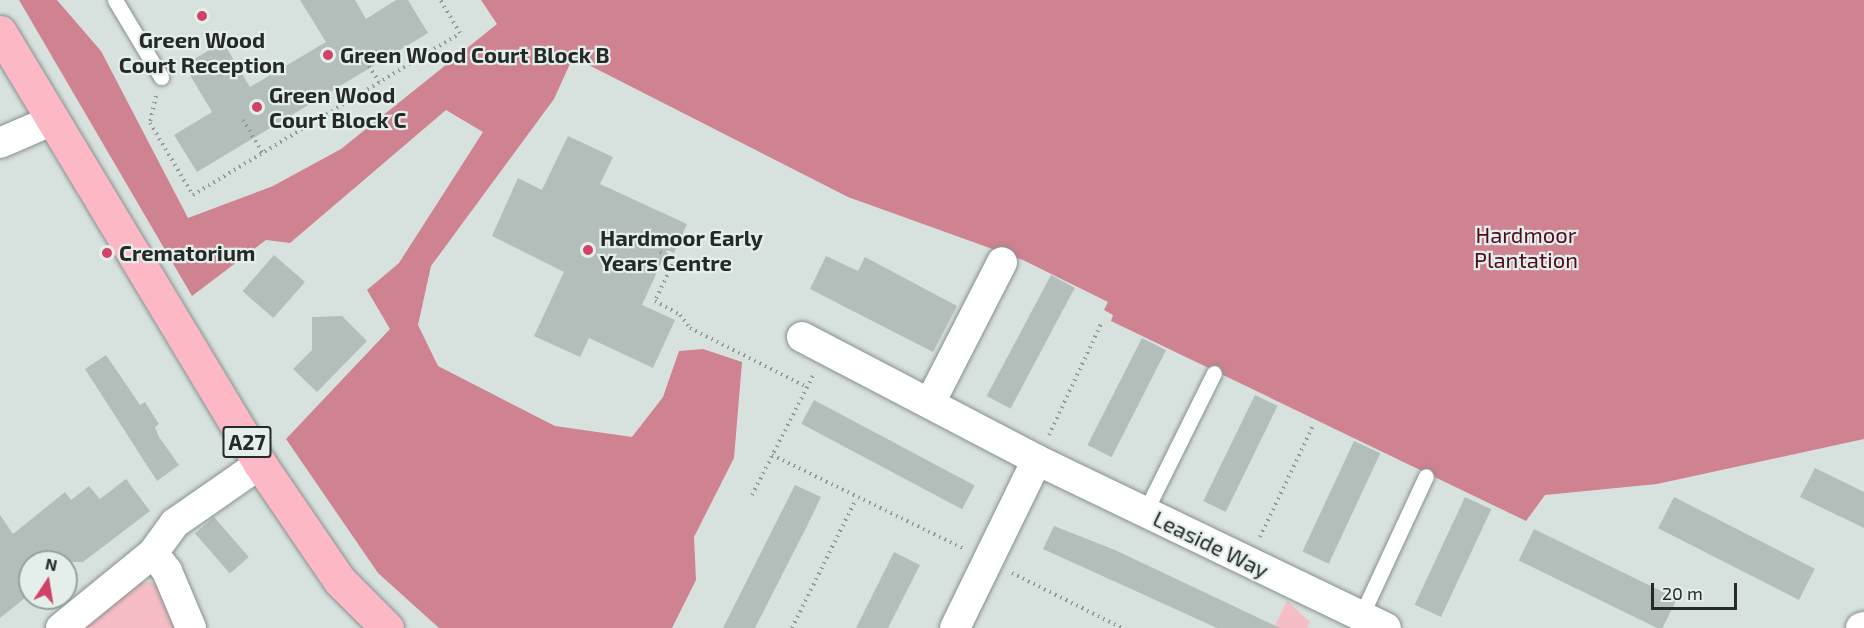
<!DOCTYPE html>
<style>
body{margin:0}
#map{position:relative;width:1864px;height:628px;overflow:hidden;background:#d7e2df;font-family:"Exo 2",sans-serif}
div>[style]{position:absolute}
.green>*{inset:0;background:#f7bdc5}
.forest>*{inset:0;background:#cf828f}
.building>*{inset:0;background:#b3bebb;transform-origin:0 0}
.path>*{height:4px;margin-top:-2px;transform-origin:0;background:repeating-linear-gradient(90deg,#8f9895 0 1.5px,transparent 0 6px)}
.roads{filter:drop-shadow(0 0 2px #87908e) drop-shadow(0 0 2px #87908e)}
.service>*{height:15px;margin:-7.5px;padding:0 7.5px;transform-origin:7.5px;border-radius:7.5px;background:#fff}
.minor>*{height:30px;margin:-15px;padding:0 15px;transform-origin:15px;border-radius:15px;background:#fff}
.primary>*{height:33px;margin:-16.5px;padding:0 16.5px;transform-origin:16.5px;border-radius:16.5px;background:#fcb9c5}
.dots>*{width:16px;height:16px;translate:-50% -50%;box-sizing:border-box;border:3px solid #e4efec;border-radius:50%}
span{translate:-50% -50%;white-space:nowrap;text-align:center;line-height:1.15;-webkit-text-stroke:4.5px #e4efec;paint-order:stroke}
.shield-label span{padding:2px 4px;background:#e4efec;border:2px solid;border-radius:4px;-webkit-text-stroke-width:0}
.shield-label{font-size:21px;color:#252928;font-weight:700}
.poi-label{font-size:22px;color:#252928;font-weight:700}
.left{translate:0 -50%;text-align:left}
.park-label{font-size:22px;color:#510b20}
.street-label{font-size:22px;color:#252928}
.north{position:absolute;left:18px;top:550px;width:60px;height:60px;box-sizing:border-box;background:#e4efec;border:2px solid #98a09e;border-radius:50%;rotate:12deg;font-size:16px;font-weight:700;line-height:24px;text-align:center;color:#252928}
.north::after{content:'';display:block;margin:auto;width:21px;height:27px;background:#d14267;clip-path:polygon(50% 0,100% 100%,50% 72%,0 100%)}
.scale{position:absolute;left:1651px;top:583px;width:86px;height:27px;box-sizing:border-box;border:3px solid #252928;border-top:0;padding-left:8px;font-size:18px;line-height:21px;white-space:nowrap;color:#252928;-webkit-text-stroke:4px #e4efec;paint-order:stroke}
</style>
<div id="map">
<div class="green">
<i style="clip-path:polygon(150px 582px,163px 589px,179px 628px,78px 628px,135px 583px)"></i>
<i style="clip-path:polygon(1287px 601px,1310px 622px,1307px 628px,1274px 628px)"></i>
</div>
<div class="forest">
<i style="clip-path:polygon(19px 0,57px 0,101px 51px,188px 218px,273px 186px,341px 149px,497px 24px,481px 0,1864px 0,1864px 439px,1657px 484px,1545px 495px,1526px 521px,1111px 321px,1113px 315px,1104px 310px,1108px 302px,1023px 260px,848px 197px,573px 57px,554px 99px,431px 266px,418px 325px,438px 366px,555px 426px,632px 437px,663px 397px,679px 351px,703px 349px,742px 362px,734px 458px,694px 537px,696px 580px,672px 628px,439px 628px,378px 573px,286px 439px,390px 329px,367px 290px,399px 263px,483px 132px,446px 110px,290px 243px,266px 240px,192px 296px)"></i>
</div>
<div class="building">
<i style="clip-path:polygon(300px 0,355px 0,366px 19px,396px 0,408px 0,428px 33px,197px 172px,174px 135px,212px 112px,184px 65px,223px 42px,250px 87px,326px 42px)"></i>
<i style="clip-path:polygon(568px 136px,613px 157px,600px 184px,687px 224px,674px 253px,667px 250px,642px 305px,675px 320px,653px 368px,589px 338px,580px 357px,534px 336px,564px 272px,492px 236px,518px 178px,542px 190px)"></i>
<i style="left:274px;top:255px;width:41px;height:48px;rotate:41deg"></i>
<i style="clip-path:polygon(826px 256px,858px 271px,865px 257px,957px 306px,933px 352px,810px 289px)"></i>
<i style="left:1051px;top:275px;width:27px;height:137px;rotate:28deg"></i>
<i style="clip-path:polygon(342px 316px,367px 341px,317px 392px,293px 369px,312px 350px,312px 317px)"></i>
<i style="left:1142px;top:338px;width:27px;height:120px;rotate:27deg"></i>
<i style="clip-path:polygon(106px 355px,140px 405px,145px 402px,159px 424px,155px 427px,159px 437px,179px 465px,157px 481px,85px 369px)"></i>
<i style="left:1255px;top:395px;width:25px;height:118px;rotate:26deg"></i>
<i style="left:814px;top:400px;width:182px;height:27px;rotate:28deg"></i>
<i style="left:1354px;top:441px;width:29px;height:122px;rotate:25deg"></i>
<i style="clip-path:polygon(1815px 468px,1864px 492px,1864px 528px,1800px 497px)"></i>
<i style="clip-path:polygon(126px 479px,150px 511px,83px 562px,30px 562px,30px 594px,0 618px,0 515px,13px 534px,65px 492px,71px 500px,89px 486px,100px 499px)"></i>
<i style="clip-path:polygon(795px 485px,821px 497px,808px 524px,755px 628px,723px 628px)"></i>
<i style="left:1465px;top:497px;width:29px;height:119px;rotate:25deg"></i>
<i style="left:1674px;top:497px;width:158px;height:35px;rotate:27deg"></i>
<i style="left:214px;top:517px;width:53px;height:25px;rotate:49deg"></i>
<i style="clip-path:polygon(1054px 526px,1115px 550px,1280px 628px,1217px 628px,1043px 549px)"></i>
<i style="left:1534px;top:529px;width:159px;height:35px;rotate:26deg"></i>
<i style="clip-path:polygon(894px 552px,920px 565px,888px 628px,856px 628px)"></i>
</div>
<div class="path">
<i style="left:359px;top:51px;width:37px;rotate:57deg"></i>
<i style="left:156px;top:96px;width:28px;rotate:103deg"></i>
<i style="left:150px;top:123px;width:84px;rotate:59.2deg"></i>
<i style="left:193px;top:195px;width:312px;rotate:-31.2deg"></i>
<i style="left:460px;top:33px;width:39px;rotate:-121deg"></i>
<i style="left:243px;top:120px;width:39px;rotate:59deg"></i>
<i style="left:660px;top:252px;width:17px;rotate:25deg"></i>
<i style="left:675px;top:259px;width:47px;rotate:115.5deg"></i>
<i style="left:655px;top:301px;width:29px;rotate:29deg"></i>
<i style="left:680px;top:315px;width:16px;rotate:52deg"></i>
<i style="left:690px;top:328px;width:131px;rotate:26.8deg"></i>
<i style="left:1049px;top:435px;width:125px;rotate:-64.9deg"></i>
<i style="left:772px;top:455px;width:212px;rotate:26deg"></i>
<i style="left:752px;top:495px;width:134px;rotate:-62.9deg"></i>
<i style="left:1260px;top:537px;width:123px;rotate:-64.5deg"></i>
<i style="left:1012px;top:573px;width:123px;rotate:26.6deg"></i>
<i style="left:792px;top:628px;width:144px;rotate:-63.6deg"></i>
</div>
<div class="roads">
<div class="service">
<i style="left:115px;top:0;width:90px;rotate:59.1deg"></i>
<i style="left:1145px;top:512px;width:155px;rotate:-63.6deg"></i>
<i style="left:1361px;top:616px;width:154px;rotate:-65.1deg"></i>
</div>
<div class="minor">
<i style="left:0;top:143px;width:58px;rotate:-23.5deg"></i>
<i style="left:802px;top:337px;width:265px;rotate:27.6deg"></i>
<i style="left:1037px;top:460px;width:387px;rotate:25.7deg"></i>
<i style="left:930px;top:403px;width:158px;rotate:-62.9deg"></i>
<i style="left:153px;top:553px;width:23px;rotate:52deg"></i>
<i style="left:167px;top:571px;width:62px;rotate:67.2deg"></i>
<i style="left:61px;top:628px;width:119px;rotate:-39.2deg"></i>
<i style="left:153px;top:553px;width:37px;rotate:-54deg"></i>
<i style="left:175px;top:523px;width:103px;rotate:-34.8deg"></i>
<i style="left:955px;top:628px;width:187px;rotate:-64deg"></i>
<i style="left:1861px;top:628px;width:3px;rotate:-18deg"></i>
</div>
<div class="primary">
<i style="left:0;top:32px;width:504px;rotate:58.96deg"></i>
<i style="left:260px;top:464px;width:140px;rotate:55.7deg"></i>
<i style="left:339px;top:580px;width:68px;rotate:45deg"></i>
</div>
</div>
<div class="dots">
<i style="left:202px;top:16px;background:#d14267"></i>
<i style="left:328px;top:55px;background:#d14267"></i>
<i style="left:257px;top:107px;background:#d14267"></i>
<i style="left:588px;top:250px;background:#d14267"></i>
<i style="left:107px;top:253px;background:#d14267"></i>
</div>
<div class="shield-label">
<span style="left:247px;top:442px">A27</span>
</div>
<div class="poi-label">
<span style="left:202px;top:52px">Green Wood<br>Court Reception</span>
<span class="left" style="left:340px;top:55px">Green Wood Court Block B</span>
<span class="left" style="left:269px;top:107px">Green Wood<br>Court Block C</span>
<span class="left" style="left:600px;top:250px">Hardmoor Early<br>Years Centre</span>
<span class="left" style="left:119px;top:253px">Crematorium</span>
</div>
<div class="park-label">
<span style="left:1526px;top:247px">Hardmoor<br>Plantation</span>
</div>
<div class="street-label">
<span style="left:1211px;top:544px;rotate:26deg">Leaside Way</span>
</div>
<div class="north">N</div>
<div class="scale">20 m</div>
</div>
